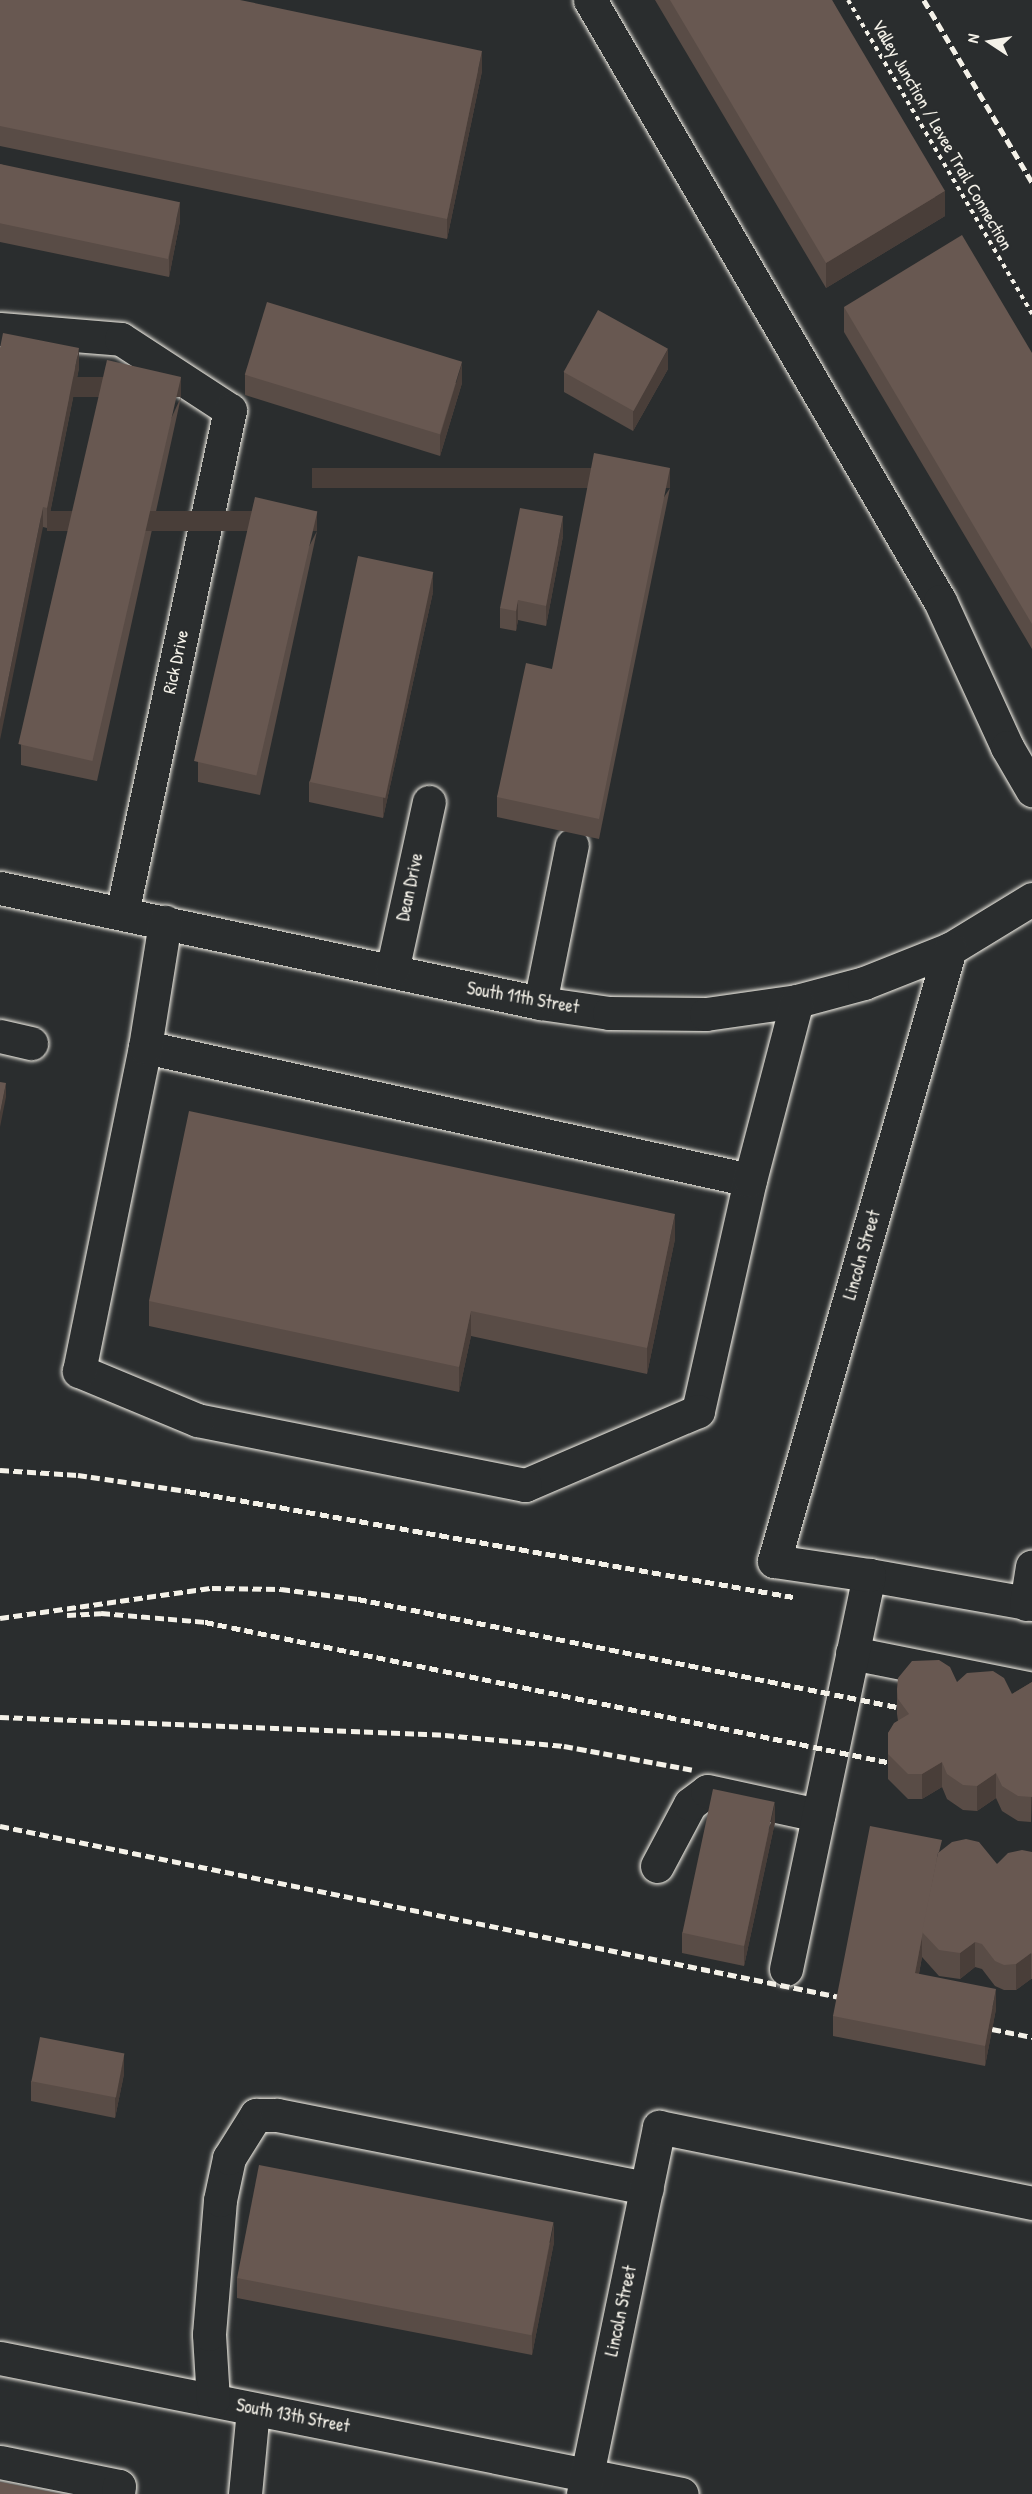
<!DOCTYPE html>
<style>
body{margin:0}
#map{position:relative;width:1032px;height:2494px;overflow:hidden;background:#2a2d2e;font-family:"Patrick Hand",sans-serif}
div>[style]{position:absolute}
.path>*{height:4px;margin-top:-2px;transform-origin:0;background:repeating-linear-gradient(90deg,#f4f1e8 0 4.5px,transparent 0 9px)}
.roads{filter:drop-shadow(0 0 2px #f4f1e8) drop-shadow(0 0 2px #f4f1e8)}
.minor>*{height:33px;margin:-16.5px;padding:0 16.5px;transform-origin:16.5px;border-radius:16.5px;background:#2a2d2e}
.rail>*{height:4.5px;margin-top:-2.25px;transform-origin:0;background:repeating-linear-gradient(90deg,#f4f1e8 0 9px,transparent 0 13.5px)}
.wall>*{inset:0;background:#594c46}
.shaded-wall>*{inset:0;background:#493e39;transform-origin:0 0}
.building>*{inset:0;background:#685851;transform-origin:0 0}
span{translate:-50% -50%;white-space:nowrap;text-align:center;line-height:1.15;-webkit-text-stroke:4.5px #2a2d2e;paint-order:stroke}
.street-label{font-size:18px;color:#f4f1e8}
.north{position:absolute;left:960px;top:12px;width:60px;height:60px;-webkit-text-stroke:4px #2a2d2e;paint-order:stroke;rotate:282deg;font-size:16px;font-weight:700;line-height:24px;text-align:center;color:#f4f1e8}
.north::after{content:'';display:block;margin:auto;width:21px;height:27px;background:#f4f1e8;clip-path:polygon(50% 0,100% 100%,50% 72%,0 100%)}
</style>
<div id="map">
<div class="path">
<i style="left:848px;top:0;width:364px;rotate:59.6deg"></i>
</div>
<div class="roads">
<div class="minor">
<i style="left:590px;top:0;width:695px;rotate:59.79deg"></i>
<i style="left:940px;top:601px;width:161px;rotate:65.3deg"></i>
<i style="left:1007px;top:747px;width:50px;rotate:59.8deg"></i>
<i style="left:0;top:329px;width:121px;rotate:4.7deg"></i>
<i style="left:121px;top:339px;width:130px;rotate:33.1deg"></i>
<i style="left:230px;top:410px;width:514px;rotate:102.12deg"></i>
<i style="left:0;top:888px;width:552px;rotate:12.02deg"></i>
<i style="left:540px;top:1003px;width:70px;rotate:8.2deg"></i>
<i style="left:609px;top:1013px;width:97px;rotate:0.6deg"></i>
<i style="left:706px;top:1014px;width:92px;rotate:-8.1deg"></i>
<i style="left:797px;top:1001px;width:69px;rotate:-15deg"></i>
<i style="left:864px;top:983px;width:92px;rotate:-21.6deg"></i>
<i style="left:950px;top:949px;width:96px;rotate:-31.4deg"></i>
<i style="left:392px;top:971px;width:173px;rotate:-77.7deg"></i>
<i style="left:540px;top:1003px;width:161px;rotate:-78.6deg"></i>
<i style="left:0;top:1036px;width:32px;rotate:13deg"></i>
<i style="left:145px;top:1047px;width:619px;rotate:12.4deg"></i>
<i style="left:750px;top:1180px;width:237px;rotate:102.7deg"></i>
<i style="left:698px;top:1411px;width:188px;rotate:156.8deg"></i>
<i style="left:525px;top:1485px;width:334px;rotate:-168.8deg"></i>
<i style="left:197px;top:1420px;width:128px;rotate:-157.4deg"></i>
<i style="left:79px;top:1371px;width:331px;rotate:-78.5deg"></i>
<i style="left:145px;top:1047px;width:127px;rotate:-80.9deg"></i>
<i style="left:750px;top:1180px;width:185px;rotate:-75.3deg"></i>
<i style="left:869px;top:1575px;width:166px;rotate:10.1deg"></i>
<i style="left:1026px;top:1604px;width:38px;rotate:-81deg"></i>
<i style="left:852px;top:1653px;width:184px;rotate:11.3deg"></i>
<i style="left:657px;top:1866px;width:70px;rotate:-62deg"></i>
<i style="left:690px;top:1804px;width:21px;rotate:-37deg"></i>
<i style="left:707px;top:1791px;width:114px;rotate:12.2deg"></i>
<i style="left:786px;top:1969px;width:403px;rotate:-78.1deg"></i>
<i style="left:869px;top:1575px;width:96px;rotate:-171.6deg"></i>
<i style="left:774px;top:1561px;width:637px;rotate:-73.96deg"></i>
<i style="left:0;top:2358px;width:695px;rotate:11.28deg"></i>
<i style="left:213px;top:2400px;width:66px;rotate:-93.5deg"></i>
<i style="left:209px;top:2334px;width:134px;rotate:-85.3deg"></i>
<i style="left:220px;top:2200px;width:43px;rotate:-77.9deg"></i>
<i style="left:229px;top:2158px;width:51px;rotate:-57.9deg"></i>
<i style="left:256px;top:2115px;width:21px"></i>
<i style="left:277px;top:2115px;width:377px;rotate:11.2deg"></i>
<i style="left:0;top:2462px;width:121px;rotate:11.4deg"></i>
<i style="left:119px;top:2486px;width:8px;rotate:97deg"></i>
<i style="left:245px;top:2494px;width:85px;rotate:-84.6deg"></i>
<i style="left:583px;top:2494px;width:375px;rotate:-78.3deg"></i>
<i style="left:659px;top:2127px;width:381px;rotate:11.5deg"></i>
</div>
</div>
<div class="rail">
<i style="left:924px;top:0;width:212px;rotate:59.3deg"></i>
<i style="left:0;top:1470px;width:78px;rotate:3.7deg"></i>
<i style="left:78px;top:1475px;width:110px;rotate:8.4deg"></i>
<i style="left:187px;top:1491px;width:615px;rotate:9.92deg"></i>
<i style="left:67px;top:1615px;width:34px;rotate:-3deg"></i>
<i style="left:101px;top:1613px;width:104px;rotate:4.9deg"></i>
<i style="left:205px;top:1622px;width:696px;rotate:11.6deg"></i>
<i style="left:0;top:1618px;width:214px;rotate:-8.1deg"></i>
<i style="left:212px;top:1588px;width:69px;rotate:0.8deg"></i>
<i style="left:281px;top:1589px;width:78px;rotate:7.4deg"></i>
<i style="left:358px;top:1599px;width:550px;rotate:11.33deg"></i>
<i style="left:0;top:1717px;width:445px;rotate:2.3deg"></i>
<i style="left:445px;top:1735px;width:120px;rotate:5.3deg"></i>
<i style="left:564px;top:1746px;width:132px;rotate:10.5deg"></i>
<i style="left:0;top:1826px;width:857px;rotate:11.51deg"></i>
<i style="left:992px;top:2029px;width:41px;rotate:11.3deg"></i>
</div>
<div class="wall">
<i style="clip-path:polygon(0 0,482px 71px,447px 239px,0 146px)"></i>
<i style="clip-path:polygon(655px 0,832px 0,945px 216px,826px 288px)"></i>
<i style="clip-path:polygon(0 164px,180px 221px,169px 277px,0 242px)"></i>
<i style="clip-path:polygon(844px 307px,1032px 353px,1032px 649px,844px 332px)"></i>
<i style="clip-path:polygon(0 348px,79px 368px,47px 528px,43px 527px)"></i>
<i style="clip-path:polygon(668px 369px,633px 431px,564px 392px,564px 372px)"></i>
<i style="clip-path:polygon(245px 375px,462px 383px,440px 456px,245px 395px)"></i>
<i style="clip-path:polygon(181px 397px,97px 781px,21px 765px,21px 745px)"></i>
<i style="clip-path:polygon(670px 488px,599px 839px,497px 817px,497px 797px,552px 669px)"></i>
<i style="clip-path:polygon(317px 531px,260px 795px,198px 782px,198px 762px)"></i>
<i style="clip-path:polygon(563px 536px,546px 626px,518px 620px,516px 631px,500px 628px,500px 608px)"></i>
<i style="clip-path:polygon(433px 592px,383px 818px,309px 802px,309px 782px)"></i>
<i style="clip-path:polygon(675px 1239px,647px 1374px,471px 1336px,459px 1392px,149px 1326px,149px 1301px)"></i>
<i style="clip-path:polygon(957px 1682px,1012px 1694px,1032px 1682px,1031px 1822px,1018px 1821px,1002px 1811px,996px 1798px,977px 1811px,963px 1810px,947px 1799px,942px 1787px,922px 1799px,908px 1799px,888px 1779px,888px 1733px,898px 1721px,897px 1714px,897px 1689px)"></i>
<i style="clip-path:polygon(775px 1822px,744px 1966px,682px 1953px,682px 1933px)"></i>
<i style="clip-path:polygon(942px 1850px,997px 1864px,1032px 1852px,1032px 1979px,1031px 1979px,1016px 1990px,1004px 1990px,995px 1986px,982px 1969px,975px 1967px,960px 1979px,939px 1976px,922px 1957px,919px 1974px,996px 2009px,985px 2066px,833px 2036px,833px 2016px)"></i>
<i style="clip-path:polygon(124px 2074px,115px 2118px,31px 2101px,31px 2081px)"></i>
<i style="clip-path:polygon(554px 2242px,532px 2355px,237px 2298px,237px 2278px)"></i>
</div>
<div class="shaded-wall">
<i style="clip-path:polygon(482px 51px,482px 71px,447px 239px,447px 219px)"></i>
<i style="clip-path:polygon(945px 191px,945px 216px,826px 288px,826px 263px)"></i>
<i style="clip-path:polygon(180px 201px,180px 221px,169px 277px,169px 257px)"></i>
<i style="clip-path:polygon(79px 348px,79px 368px,47px 528px,47px 508px)"></i>
<i style="clip-path:polygon(668px 349px,668px 369px,633px 431px,633px 411px)"></i>
<i style="clip-path:polygon(462px 363px,462px 383px,440px 456px,440px 436px)"></i>
<i style="left:181px;top:377px;width:20px;height:393px;rotate:90deg"></i>
<i style="left:670px;top:468px;width:20px;height:358px;rotate:90deg"></i>
<i style="clip-path:polygon(43px 507px,43px 527px,0 740px,0 720px)"></i>
<i style="left:317px;top:511px;width:20px;height:270px;rotate:90deg"></i>
<i style="clip-path:polygon(563px 516px,563px 536px,546px 626px,546px 606px)"></i>
<i style="clip-path:polygon(433px 572px,433px 592px,383px 818px,383px 798px)"></i>
<i style="clip-path:polygon(518px 600px,518px 620px,516px 631px,516px 611px)"></i>
<i style="clip-path:polygon(6px 1083px,6px 1097px,0 1127px,0 1113px)"></i>
<i style="clip-path:polygon(675px 1214px,675px 1239px,647px 1374px,647px 1348px)"></i>
<i style="clip-path:polygon(471px 1311px,471px 1336px,459px 1392px,459px 1367px)"></i>
<i style="clip-path:polygon(942px 1762px,942px 1787px,922px 1799px,922px 1774px)"></i>
<i style="clip-path:polygon(996px 1773px,996px 1798px,977px 1811px,977px 1786px)"></i>
<i style="clip-path:polygon(1031px 1797px,1032px 1797px,1031px 1822px)"></i>
<i style="clip-path:polygon(775px 1802px,775px 1822px,744px 1966px,744px 1946px)"></i>
<i style="clip-path:polygon(922px 1937px,922px 1957px,915px 1993px,915px 1973px)"></i>
<i style="clip-path:polygon(975px 1942px,975px 1967px,960px 1979px,960px 1953px)"></i>
<i style="clip-path:polygon(1031px 1953px,1031px 1979px,1016px 1990px,1016px 1964px)"></i>
<i style="clip-path:polygon(996px 1989px,996px 2009px,985px 2066px,985px 2046px)"></i>
<i style="clip-path:polygon(124px 2054px,124px 2074px,115px 2118px,115px 2098px)"></i>
<i style="clip-path:polygon(554px 2222px,554px 2242px,532px 2355px,532px 2335px)"></i>
</div>
<div class="building">
<i style="clip-path:polygon(0 0,240px 0,482px 51px,447px 219px,0 126px)"></i>
<i style="clip-path:polygon(670px 0,832px 0,945px 191px,826px 263px)"></i>
<i style="left:0;top:164px;width:184px;height:58px;rotate:12deg"></i>
<i style="clip-path:polygon(962px 235px,1032px 353px,1032px 624px,844px 307px)"></i>
<i style="left:267px;top:302px;width:204px;height:76px;rotate:17deg"></i>
<i style="left:598px;top:310px;width:80px;height:71px;rotate:29deg"></i>
<i style="clip-path:polygon(3px 333px,79px 348px,47px 508px,43px 507px,0 720px,0 348px)"></i>
<i style="left:107px;top:360px;width:76px;height:394px;rotate:13deg"></i>
<i style="clip-path:polygon(594px 453px,670px 468px,599px 819px,497px 797px,526px 663px,552px 669px)"></i>
<i style="left:255px;top:497px;width:64px;height:271px;rotate:13deg"></i>
<i style="clip-path:polygon(520px 508px,563px 516px,546px 606px,518px 600px,516px 611px,500px 608px)"></i>
<i style="left:358px;top:556px;width:77px;height:231px;rotate:12deg"></i>
<i style="clip-path:polygon(0 1082px,6px 1083px,0 1113px)"></i>
<i style="clip-path:polygon(189px 1111px,675px 1214px,647px 1348px,471px 1311px,459px 1367px,149px 1301px)"></i>
<i style="clip-path:polygon(939px 1660px,950px 1667px,957px 1682px,967px 1673px,993px 1671px,1004px 1678px,1012px 1694px,1032px 1682px,1032px 1797px,1018px 1796px,1002px 1786px,996px 1773px,977px 1786px,963px 1785px,947px 1774px,942px 1762px,922px 1774px,908px 1774px,888px 1754px,888px 1733px,894px 1723px,909px 1714px,898px 1699px,897px 1689px,898px 1678px,912px 1661px)"></i>
<i style="left:713px;top:1789px;width:63px;height:147px;rotate:12deg"></i>
<i style="clip-path:polygon(870px 1826px,942px 1840px,939px 1852px,938px 1853px,915px 1973px,996px 1989px,985px 2046px,833px 2016px)"></i>
<i style="clip-path:polygon(966px 1839px,979px 1842px,997px 1864px,1008px 1853px,1022px 1850px,1032px 1852px,1032px 1954px,1031px 1953px,1016px 1964px,1004px 1965px,995px 1961px,982px 1944px,975px 1942px,960px 1953px,939px 1950px,922px 1932px,938px 1853px,952px 1842px)"></i>
<i style="left:40px;top:2037px;width:86px;height:45px;rotate:11deg"></i>
<i style="left:259px;top:2165px;width:300px;height:115px;rotate:11deg"></i>
<i style="clip-path:polygon(0 2482px,61px 2494px,0 2494px)"></i>
</div>
<div class="street-label">
<span style="left:942px;top:135px;rotate:60deg">Valley Junction / Levee Trail Connection</span>
<span style="left:176px;top:662px;rotate:-78deg">Rick Drive</span>
<span style="left:410px;top:887px;rotate:-78deg">Dean Drive</span>
<span style="left:523px;top:998px;rotate:10deg">South 11th Street</span>
<span style="left:862px;top:1255px;rotate:-74deg">Lincoln Street</span>
<span style="left:621px;top:2311px;rotate:-78deg">Lincoln Street</span>
<span style="left:293px;top:2416px;rotate:11deg">South 13th Street</span>
</div>
<div class="north">N</div>
</div>
